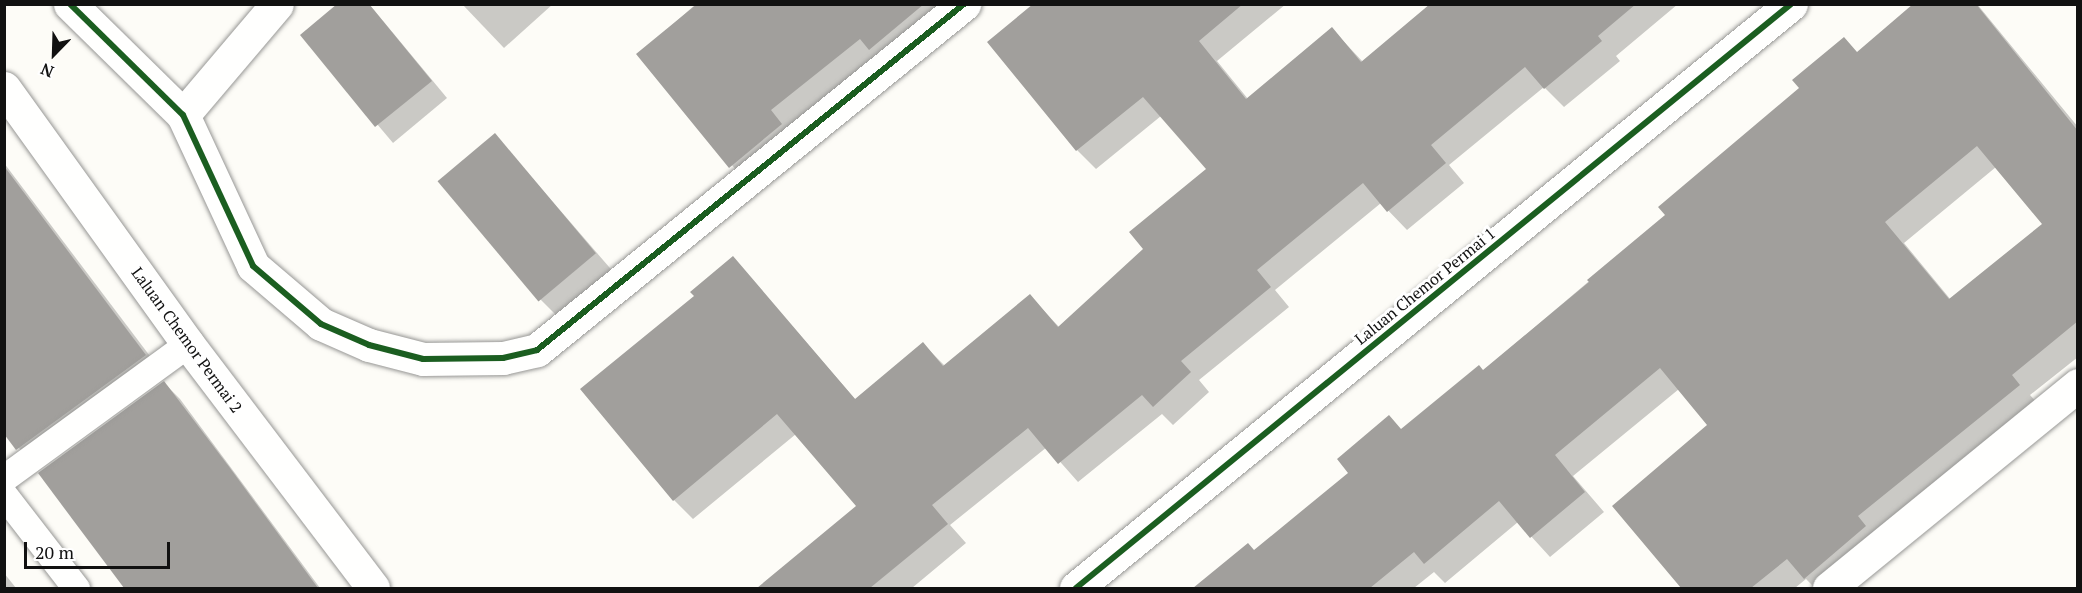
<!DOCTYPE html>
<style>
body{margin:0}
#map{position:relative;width:2082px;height:593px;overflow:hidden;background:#fdfcf7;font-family:"PT Serif",serif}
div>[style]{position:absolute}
.shadow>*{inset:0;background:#0003}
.building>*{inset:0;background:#a19f9c;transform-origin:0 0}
.roads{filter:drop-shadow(0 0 2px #979795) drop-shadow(0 0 2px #979795)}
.service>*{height:27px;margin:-13.5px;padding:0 13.5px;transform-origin:13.5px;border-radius:13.5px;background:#fffffe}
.minor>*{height:33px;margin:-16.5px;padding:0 16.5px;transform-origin:16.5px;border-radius:16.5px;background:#fffffe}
.cycleway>*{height:6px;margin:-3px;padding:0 3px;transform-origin:3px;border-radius:3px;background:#1b5e20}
span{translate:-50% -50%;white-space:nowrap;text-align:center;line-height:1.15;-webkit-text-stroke:6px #fff;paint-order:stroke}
.street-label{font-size:16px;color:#111}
.frame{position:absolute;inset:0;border:6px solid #111;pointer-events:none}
.north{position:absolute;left:24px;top:24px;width:60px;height:60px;-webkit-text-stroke:4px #fff;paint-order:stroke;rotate:203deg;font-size:16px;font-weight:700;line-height:24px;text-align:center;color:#111}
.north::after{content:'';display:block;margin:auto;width:21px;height:27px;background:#111;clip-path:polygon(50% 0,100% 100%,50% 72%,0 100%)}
.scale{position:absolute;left:24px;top:542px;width:146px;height:27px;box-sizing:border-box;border:3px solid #111;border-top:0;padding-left:8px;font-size:18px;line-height:21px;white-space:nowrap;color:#111;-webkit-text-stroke:4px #fff;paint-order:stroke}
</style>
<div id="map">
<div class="shadow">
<i style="clip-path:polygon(369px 4px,447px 98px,393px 143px,302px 35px)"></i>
<i style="clip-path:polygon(462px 4px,553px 4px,504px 48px)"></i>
<i style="clip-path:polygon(696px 4px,945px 4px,749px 185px,638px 55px)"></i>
<i style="clip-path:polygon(1036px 4px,1286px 4px,1217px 61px,1248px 99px,1332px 29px,1363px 62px,1432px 4px,1678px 4px,1616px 56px,1620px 61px,1564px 107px,1544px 87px,1449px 165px,1464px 183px,1407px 230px,1381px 203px,1275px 290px,1289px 307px,1199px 380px,1209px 392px,1173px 425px,1162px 414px,1078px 482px,1047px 447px,950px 525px,966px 543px,912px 588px,796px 588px,781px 570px,858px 506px,796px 434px,693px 519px,674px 500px,696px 296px,733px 258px,856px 400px,923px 344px,945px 366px,1030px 296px,1060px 328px,1145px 250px,1208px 169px,1161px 116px,1096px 169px,1077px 150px)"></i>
<i style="clip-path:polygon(evenodd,1916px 4px,1977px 4px,2078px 127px,2078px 357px,2030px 395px,2039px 405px,1815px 588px,1806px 579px,1795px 588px,1683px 588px,1614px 506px,1709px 425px,1679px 389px,1573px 476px,1604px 512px,1550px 557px,1518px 522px,1445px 583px,1434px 572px,1414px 588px,1196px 588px,1248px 545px,1254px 552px,1402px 430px,1483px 371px,1916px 4px,1996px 167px,2044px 224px,1951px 300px,1904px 243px,1996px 167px)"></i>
<i style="clip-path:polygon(495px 135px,616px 275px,561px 320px,540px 299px)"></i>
<i style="clip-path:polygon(4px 163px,162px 372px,34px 465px,4px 431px)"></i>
<i style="clip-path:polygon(164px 383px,180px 399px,320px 588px,125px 588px,40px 473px)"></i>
<i style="clip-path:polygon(4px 573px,16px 588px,4px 588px)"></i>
</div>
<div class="building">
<i style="clip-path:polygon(337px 4px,369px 4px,432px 81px,375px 127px,300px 35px)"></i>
<i style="clip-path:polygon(697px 4px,924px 4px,869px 50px,860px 39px,771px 110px,782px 124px,729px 168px,636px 54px)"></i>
<i style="clip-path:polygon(1033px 4px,1243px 4px,1199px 41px,1246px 99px,1332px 27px,1361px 62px,1430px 4px,1636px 4px,1598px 36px,1602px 41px,1544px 89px,1525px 67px,1431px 145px,1446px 163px,1387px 212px,1363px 183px,1257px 270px,1271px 287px,1181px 361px,1191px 372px,1153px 407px,1142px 395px,1058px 464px,1028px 428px,932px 505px,948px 524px,870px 588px,757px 588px,856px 506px,777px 414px,673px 501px,580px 389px,694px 296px,690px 292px,733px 256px,855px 399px,923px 342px,943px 366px,1030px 294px,1058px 327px,1143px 249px,1129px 232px,1206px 169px,1143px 97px,1076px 151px,987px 42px)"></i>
<i style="clip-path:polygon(evenodd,1913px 4px,1976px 4px,2078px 131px,2078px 321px,2012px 375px,2020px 385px,1858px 516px,1866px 526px,1804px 579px,1787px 559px,1751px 588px,1681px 588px,1612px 506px,1707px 425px,1660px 368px,1555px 455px,1585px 492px,1530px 538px,1499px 501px,1424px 564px,1414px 552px,1370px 588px,1193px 588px,1248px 543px,1254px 550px,1348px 473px,1337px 459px,1389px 415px,1401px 429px,1479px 365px,1483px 370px,1589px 282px,1587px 280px,1665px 215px,1658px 207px,1799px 88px,1792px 80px,1844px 37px,1857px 52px,1913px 4px,1977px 146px,2042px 224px,1949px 299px,1885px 222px,1977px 146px)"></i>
<i style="left:495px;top:133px;width:157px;height:75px;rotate:50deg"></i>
<i style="clip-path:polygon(4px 166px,146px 355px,16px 450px,4px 434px)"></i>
<i style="clip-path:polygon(164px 381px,230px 468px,318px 588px,124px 588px,76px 524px,38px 473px)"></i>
</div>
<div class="roads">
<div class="service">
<i style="left:4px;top:478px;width:228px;rotate:-36.1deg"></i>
<i style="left:4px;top:495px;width:118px;rotate:52.3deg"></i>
</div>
<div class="minor">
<i style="left:70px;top:4px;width:158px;rotate:44.5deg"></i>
<i style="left:183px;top:115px;width:166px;rotate:65.1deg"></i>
<i style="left:253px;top:266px;width:89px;rotate:40.5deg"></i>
<i style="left:321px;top:324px;width:52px;rotate:23.6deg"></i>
<i style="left:369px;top:345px;width:56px;rotate:14.5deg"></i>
<i style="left:423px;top:359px;width:80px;rotate:-0.7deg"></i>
<i style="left:503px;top:358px;width:35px;rotate:-13deg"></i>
<i style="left:537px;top:350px;width:550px;rotate:-39.02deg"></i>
<i style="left:4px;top:88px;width:315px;rotate:54.3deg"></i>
<i style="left:188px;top:344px;width:306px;rotate:52.8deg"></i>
<i style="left:183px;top:115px;width:145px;rotate:-49.7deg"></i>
<i style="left:1076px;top:588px;width:923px;rotate:-39.24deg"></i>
<i style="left:1829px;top:588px;width:321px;rotate:-39.2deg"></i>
</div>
</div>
<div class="cycleway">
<i style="left:70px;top:4px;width:158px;rotate:44.5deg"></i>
<i style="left:183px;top:115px;width:166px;rotate:65.1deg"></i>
<i style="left:253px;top:266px;width:89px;rotate:40.5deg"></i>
<i style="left:321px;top:324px;width:52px;rotate:23.6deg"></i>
<i style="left:369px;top:345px;width:56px;rotate:14.5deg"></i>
<i style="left:423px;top:359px;width:80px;rotate:-0.7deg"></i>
<i style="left:503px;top:358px;width:35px;rotate:-13deg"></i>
<i style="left:537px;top:350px;width:550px;rotate:-39.02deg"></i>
<i style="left:1076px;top:588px;width:923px;rotate:-39.24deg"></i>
</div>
<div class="street-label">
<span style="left:1425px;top:286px;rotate:-39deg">Laluan Chemor Permai 1</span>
<span style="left:187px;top:340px;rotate:54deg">Laluan Chemor Permai 2</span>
</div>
<div class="frame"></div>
<div class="north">N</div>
<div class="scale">20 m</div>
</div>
